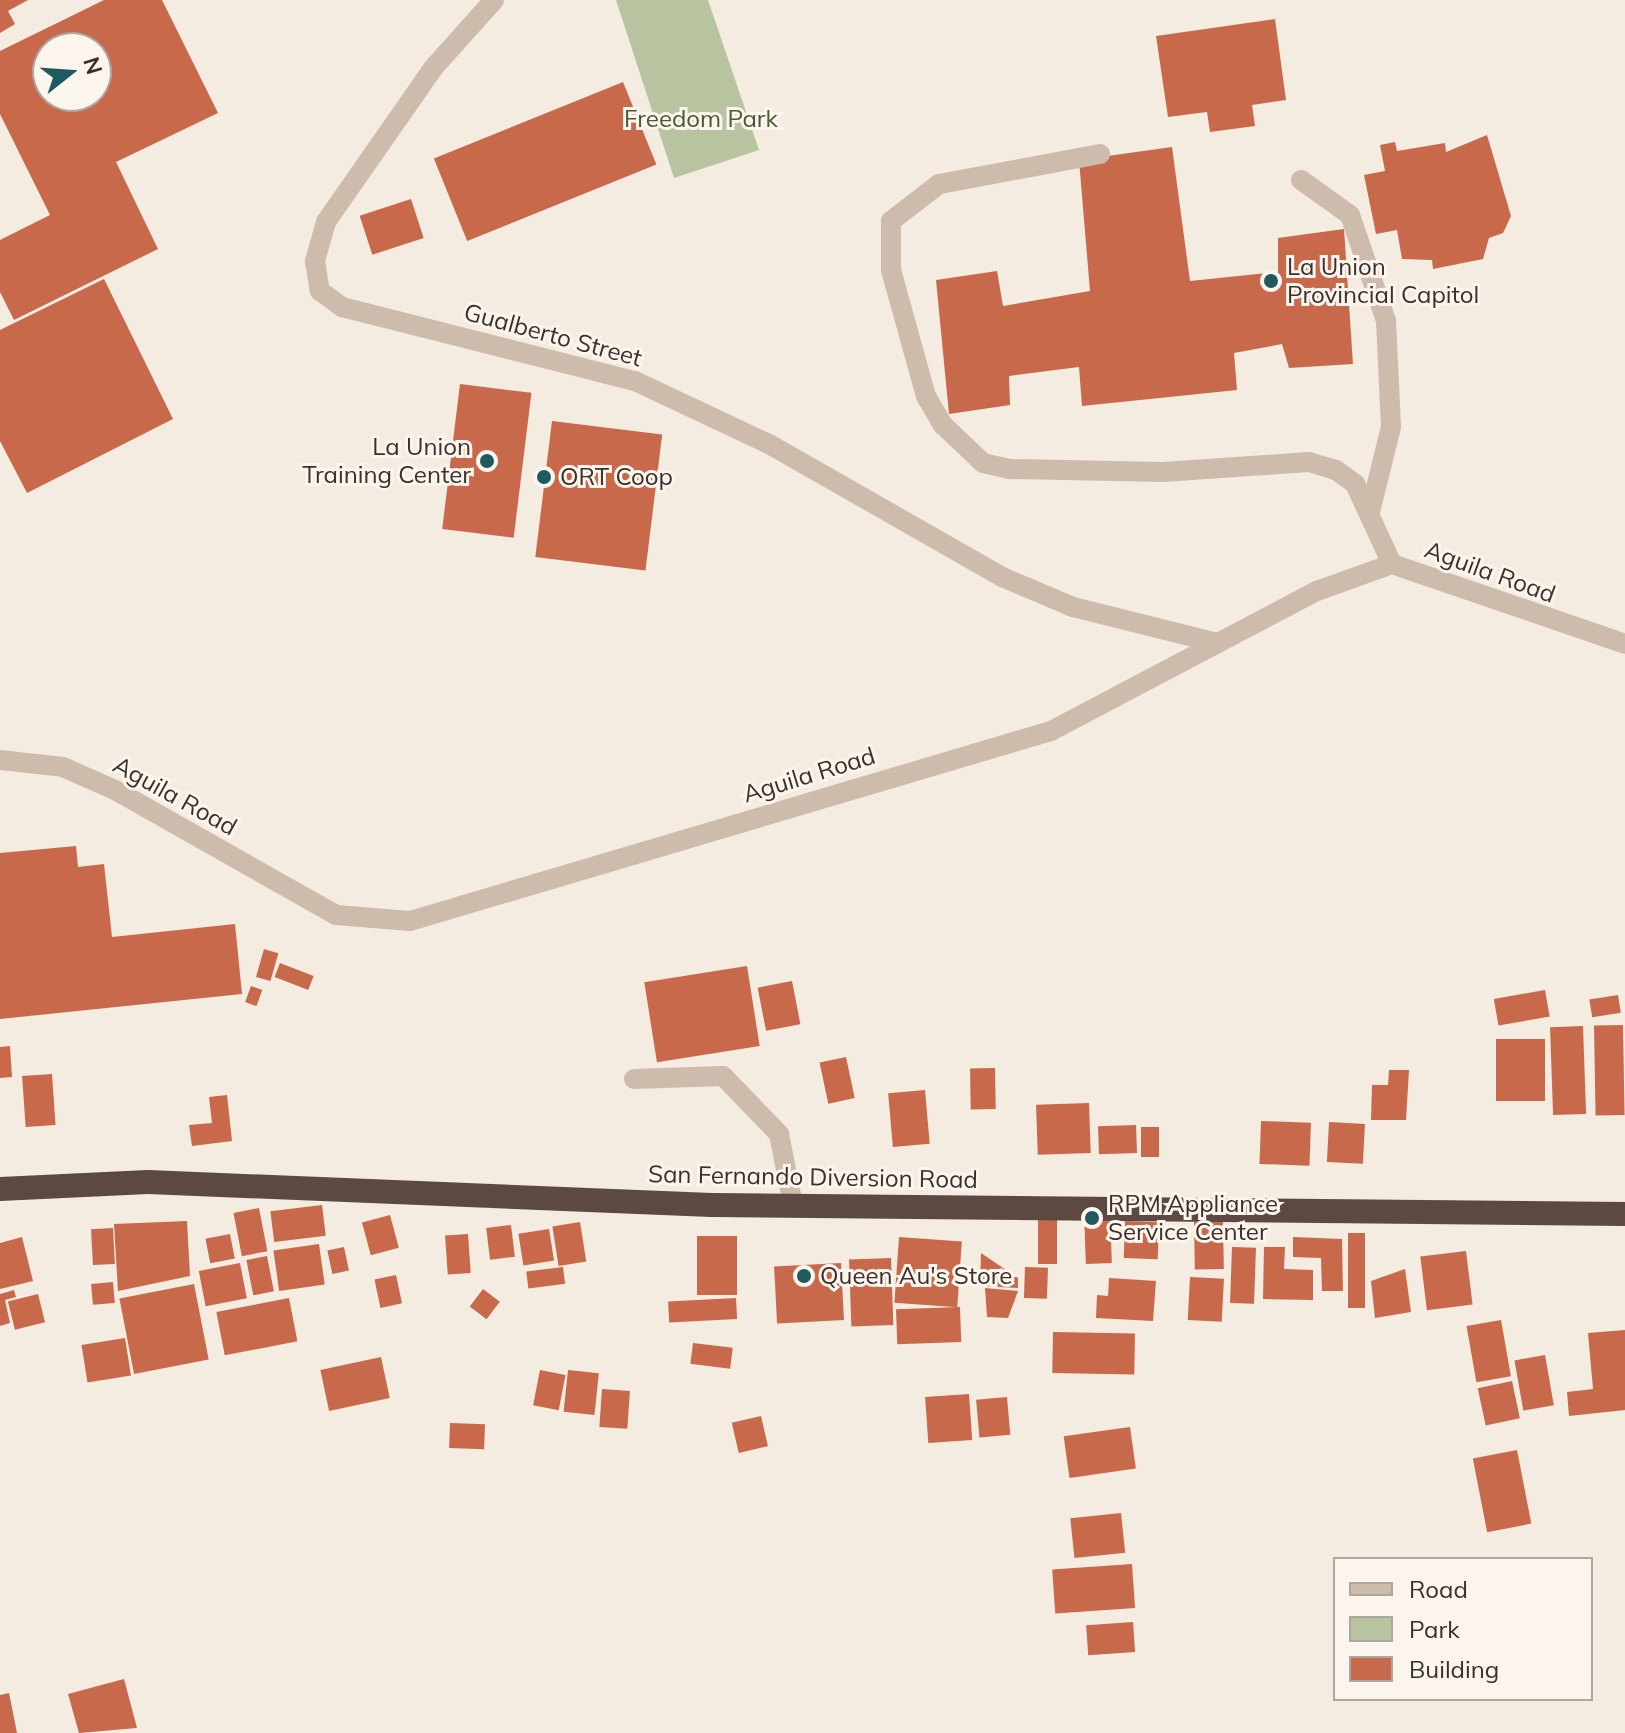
<!DOCTYPE html>
<style>
body{margin:0}
#map{position:relative;width:1625px;height:1733px;overflow:hidden;background:#f4ebe1;font-family:Mulish,sans-serif}
div>[style]{position:absolute}
.green>*{inset:0;background:#b8c4a0}
.building>*{inset:0;background:#c8694b;transform-origin:0 0}
.minor>*{height:20px;margin:-10px;padding:0 10px;transform-origin:10px;border-radius:10px;background:#cdbbac}
.highway>*{height:24px;margin:-12px;padding:0 12px;transform-origin:12px;border-radius:12px;background:#5c4a42}
.dots>*{width:22px;height:22px;translate:-50% -50%;box-sizing:border-box;border:4px solid #fbf5ee;border-radius:50%}
span{translate:-50% -50%;white-space:nowrap;text-align:center;line-height:1.15;-webkit-text-stroke:6px #fbf5ee;paint-order:stroke}
.park-label{font-size:24px;color:#4a5a2e}
.poi-label{font-size:24px;color:#3b302b}
.left{translate:0 -50%;text-align:left}
.right{translate:-100% -50%;text-align:right}
.street-label{font-size:24px;color:#3b302b}
.legend{position:absolute;left:1333px;top:1557px;width:260px;height:144px;box-sizing:border-box;background:#fbf5ee;border:2px solid #aea6a0;margin:0;padding:10px 14px;list-style:none;font-size:24px;color:#3b302b}
.legend li{display:flex;align-items:center;gap:16px;height:40px}
.legend b{width:40px;border:2px solid #aea6a0}
.north{position:absolute;left:32px;top:32px;width:80px;height:80px;box-sizing:border-box;background:#fbf5ee;border:2px solid #aea6a0;border-radius:50%;rotate:73deg;font-size:22px;font-weight:700;line-height:32px;text-align:center;color:#3b302b}
.north::after{content:'';display:block;margin:auto;width:28px;height:36px;background:#1f5a5e;clip-path:polygon(50% 0,100% 100%,50% 72%,0 100%)}
</style>
<div id="map">
<div class="green">
<i style="clip-path:polygon(616px 0,708px 0,759px 150px,674px 178px)"></i>
</div>
<div class="building">
<i style="clip-path:polygon(0 0,28px 0,8px 11px,15px 24px,0 33px)"></i>
<i style="clip-path:polygon(evenodd,104px 0,162px 0,218px 113px,116px 162px,158px 249px,14px 320px,0 292px,0 240px,50px 215px,0 114px,0 51px,104px 0,48px 48px,96px 48px,96px 96px,48px 96px,48px 48px)"></i>
<i style="clip-path:polygon(1275px 19px,1286px 100px,1252px 105px,1255px 126px,1210px 132px,1207px 112px,1168px 117px,1156px 36px)"></i>
<i style="left:623px;top:82px;width:89px;height:204px;rotate:68deg"></i>
<i style="clip-path:polygon(1487px 135px,1511px 216px,1503px 233px,1489px 238px,1483px 259px,1433px 269px,1432px 260px,1402px 259px,1397px 230px,1376px 234px,1364px 175px,1385px 171px,1380px 145px,1395px 142px,1397px 151px,1445px 143px,1446px 152px)"></i>
<i style="clip-path:polygon(1172px 147px,1190px 281px,1278px 272px,1278px 238px,1344px 229px,1353px 364px,1289px 368px,1282px 344px,1234px 353px,1237px 390px,1082px 406px,1079px 367px,1009px 376px,1010px 405px,949px 414px,936px 280px,997px 271px,1003px 306px,1090px 291px,1079px 160px)"></i>
<i style="left:411px;top:199px;width:41px;height:54px;rotate:72deg"></i>
<i style="clip-path:polygon(104px 279px,173px 419px,27px 493px,0 441px,0 330px)"></i>
<i style="left:460px;top:384px;width:72px;height:146px;rotate:7deg"></i>
<i style="left:552px;top:421px;width:111px;height:137px;rotate:7deg"></i>
<i style="clip-path:polygon(76px 846px,78px 867px,104px 864px,112px 937px,235px 924px,242px 994px,0 1019px,0 853px)"></i>
<i style="left:264px;top:949px;width:15px;height:29px;rotate:16deg"></i>
<i style="left:280px;top:963px;width:36px;height:15px;rotate:21deg"></i>
<i style="left:747px;top:966px;width:81px;height:104px;rotate:81deg"></i>
<i style="left:792px;top:981px;width:44px;height:35px;rotate:79deg"></i>
<i style="left:251px;top:986px;width:12px;height:17px;rotate:20deg"></i>
<i style="left:1545px;top:990px;width:27px;height:52px;rotate:80deg"></i>
<i style="left:1618px;top:995px;width:18px;height:29px;rotate:81deg"></i>
<i style="left:1623px;top:1025px;width:90px;height:29px;rotate:89deg"></i>
<i style="left:1583px;top:1026px;width:88px;height:33px;rotate:88deg"></i>
<i style="left:1496px;top:1039px;width:49px;height:62px"></i>
<i style="clip-path:polygon(10px 1046px,12px 1077px,0 1078px,0 1047px)"></i>
<i style="left:846px;top:1057px;width:42px;height:27px;rotate:78deg"></i>
<i style="left:995px;top:1068px;width:41px;height:25px;rotate:89deg"></i>
<i style="clip-path:polygon(1389px 1070px,1409px 1070px,1406px 1120px,1371px 1120px,1372px 1085px,1388px 1085px)"></i>
<i style="left:52px;top:1074px;width:51px;height:30px;rotate:86deg"></i>
<i style="left:925px;top:1090px;width:54px;height:37px;rotate:85deg"></i>
<i style="clip-path:polygon(227px 1095px,232px 1141px,192px 1146px,189px 1125px,212px 1123px,209px 1097px)"></i>
<i style="left:1089px;top:1103px;width:50px;height:53px;rotate:88deg"></i>
<i style="left:1261px;top:1121px;width:50px;height:43px;rotate:2deg"></i>
<i style="left:1329px;top:1122px;width:36px;height:40px;rotate:3deg"></i>
<i style="left:1136px;top:1125px;width:28px;height:38px;rotate:88deg"></i>
<i style="left:1141px;top:1127px;width:18px;height:30px"></i>
<i style="left:322px;top:1205px;width:31px;height:52px;rotate:83deg"></i>
<i style="left:259px;top:1208px;width:44px;height:26px;rotate:79deg"></i>
<i style="left:1110px;top:1211px;width:52px;height:26px;rotate:88deg"></i>
<i style="left:390px;top:1215px;width:34px;height:29px;rotate:75deg"></i>
<i style="left:1038px;top:1217px;width:19px;height:47px"></i>
<i style="clip-path:polygon(187px 1221px,190px 1276px,118px 1291px,114px 1224px)"></i>
<i style="left:1125px;top:1221px;width:34px;height:37px;rotate:2deg"></i>
<i style="left:1223px;top:1221px;width:48px;height:29px;rotate:89deg"></i>
<i style="left:580px;top:1222px;width:40px;height:28px;rotate:81deg"></i>
<i style="left:511px;top:1225px;width:32px;height:25px;rotate:83deg"></i>
<i style="left:113px;top:1228px;width:36px;height:22px;rotate:87deg"></i>
<i style="left:549px;top:1229px;width:32px;height:31px;rotate:81deg"></i>
<i style="left:1348px;top:1233px;width:17px;height:75px"></i>
<i style="left:230px;top:1234px;width:25px;height:25px;rotate:79deg"></i>
<i style="left:468px;top:1234px;width:39px;height:23px;rotate:86deg"></i>
<i style="left:697px;top:1236px;width:40px;height:59px"></i>
<i style="clip-path:polygon(22px 1237px,33px 1281px,0 1289px,0 1243px)"></i>
<i style="left:899px;top:1237px;width:63px;height:66px;rotate:4deg"></i>
<i style="clip-path:polygon(1293px 1237px,1342px 1239px,1343px 1291px,1322px 1291px,1321px 1258px,1293px 1257px)"></i>
<i style="left:319px;top:1244px;width:41px;height:46px;rotate:82deg"></i>
<i style="left:344px;top:1247px;width:24px;height:17px;rotate:78deg"></i>
<i style="left:1232px;top:1247px;width:24px;height:56px;rotate:2deg"></i>
<i style="clip-path:polygon(1264px 1247px,1285px 1247px,1284px 1269px,1313px 1270px,1313px 1300px,1263px 1299px)"></i>
<i style="left:1466px;top:1251px;width:54px;height:46px;rotate:83deg"></i>
<i style="clip-path:polygon(981px 1253px,1018px 1278px,1018px 1288px,980px 1286px)"></i>
<i style="left:267px;top:1256px;width:36px;height:21px;rotate:79deg"></i>
<i style="left:891px;top:1258px;width:67px;height:42px;rotate:88deg"></i>
<i style="left:240px;top:1263px;width:36px;height:42px;rotate:79deg"></i>
<i style="left:841px;top:1263px;width:57px;height:67px;rotate:87deg"></i>
<i style="left:563px;top:1267px;width:17px;height:37px;rotate:83deg"></i>
<i style="left:1025px;top:1267px;width:23px;height:31px;rotate:2deg"></i>
<i style="clip-path:polygon(1405px 1269px,1411px 1312px,1375px 1318px,1371px 1281px)"></i>
<i style="left:396px;top:1275px;width:29px;height:22px;rotate:78deg"></i>
<i style="left:1190px;top:1277px;width:34px;height:43px;rotate:3deg"></i>
<i style="clip-path:polygon(1109px 1278px,1156px 1281px,1153px 1321px,1096px 1318px,1097px 1295px,1108px 1296px)"></i>
<i style="left:113px;top:1282px;width:21px;height:22px;rotate:85deg"></i>
<i style="left:194px;top:1284px;width:77px;height:76px;rotate:79deg"></i>
<i style="clip-path:polygon(985px 1288px,1018px 1291px,1008px 1318px,987px 1317px)"></i>
<i style="left:483px;top:1289px;width:21px;height:22px;rotate:37deg"></i>
<i style="clip-path:polygon(14px 1290px,16px 1297px,5px 1300px,10px 1323px,0 1326px,0 1294px)"></i>
<i style="left:38px;top:1294px;width:29px;height:31px;rotate:76deg"></i>
<i style="left:289px;top:1298px;width:44px;height:74px;rotate:79deg"></i>
<i style="left:736px;top:1298px;width:21px;height:68px;rotate:87deg"></i>
<i style="left:960px;top:1307px;width:35px;height:64px;rotate:88deg"></i>
<i style="left:1501px;top:1320px;width:57px;height:35px;rotate:80deg"></i>
<i style="clip-path:polygon(1625px 1330px,1625px 1410px,1569px 1416px,1567px 1392px,1593px 1389px,1588px 1333px)"></i>
<i style="left:1053px;top:1332px;width:82px;height:41px;rotate:1deg"></i>
<i style="left:125px;top:1338px;width:38px;height:44px;rotate:81deg"></i>
<i style="left:693px;top:1343px;width:40px;height:21px;rotate:7deg"></i>
<i style="left:1545px;top:1355px;width:51px;height:31px;rotate:80deg"></i>
<i style="left:381px;top:1357px;width:42px;height:62px;rotate:78deg"></i>
<i style="left:540px;top:1370px;width:26px;height:36px;rotate:11deg"></i>
<i style="left:568px;top:1370px;width:31px;height:42px;rotate:6deg"></i>
<i style="left:1512px;top:1381px;width:38px;height:35px;rotate:78deg"></i>
<i style="left:602px;top:1389px;width:28px;height:38px;rotate:4deg"></i>
<i style="left:969px;top:1394px;width:46px;height:44px;rotate:86deg"></i>
<i style="left:1007px;top:1397px;width:38px;height:31px;rotate:85deg"></i>
<i style="left:761px;top:1416px;width:31px;height:30px;rotate:77deg"></i>
<i style="left:450px;top:1423px;width:35px;height:25px;rotate:2deg"></i>
<i style="left:1130px;top:1427px;width:42px;height:67px;rotate:82deg"></i>
<i style="left:1517px;top:1450px;width:75px;height:45px;rotate:79deg"></i>
<i style="left:1121px;top:1513px;width:40px;height:51px;rotate:84deg"></i>
<i style="left:1132px;top:1564px;width:44px;height:80px;rotate:86deg"></i>
<i style="left:1133px;top:1622px;width:30px;height:47px;rotate:86deg"></i>
<i style="clip-path:polygon(124px 1679px,137px 1728px,79px 1733px,68px 1694px)"></i>
<i style="clip-path:polygon(9px 1693px,17px 1733px,0 1733px,0 1695px)"></i>
</div>
<div class="minor">
<i style="left:494px;top:0;width:90px;rotate:131.8deg"></i>
<i style="left:434px;top:67px;width:189px;rotate:124.9deg"></i>
<i style="left:326px;top:222px;width:41px;rotate:105.8deg"></i>
<i style="left:315px;top:261px;width:30px;rotate:81deg"></i>
<i style="left:320px;top:291px;width:27px;rotate:36deg"></i>
<i style="left:342px;top:307px;width:302px;rotate:14.2deg"></i>
<i style="left:635px;top:381px;width:148px;rotate:25.2deg"></i>
<i style="left:769px;top:444px;width:268px;rotate:29.7deg"></i>
<i style="left:1002px;top:577px;width:77px;rotate:22.9deg"></i>
<i style="left:1073px;top:607px;width:148px;rotate:14deg"></i>
<i style="left:1100px;top:154px;width:164px;rotate:169.4deg"></i>
<i style="left:939px;top:184px;width:61px;rotate:142.4deg"></i>
<i style="left:891px;top:221px;width:49px;rotate:90deg"></i>
<i style="left:891px;top:270px;width:131px;rotate:74.5deg"></i>
<i style="left:926px;top:396px;width:34px;rotate:60deg"></i>
<i style="left:943px;top:425px;width:55px;rotate:43.5deg"></i>
<i style="left:983px;top:463px;width:28px;rotate:13deg"></i>
<i style="left:1010px;top:469px;width:153px;rotate:1.1deg"></i>
<i style="left:1163px;top:472px;width:146px;rotate:-3.9deg"></i>
<i style="left:1309px;top:462px;width:28px;rotate:17deg"></i>
<i style="left:1336px;top:470px;width:24px;rotate:36deg"></i>
<i style="left:1355px;top:484px;width:88px;rotate:65.2deg"></i>
<i style="left:1301px;top:180px;width:60px;rotate:35.5deg"></i>
<i style="left:1350px;top:215px;width:112px;rotate:71.2deg"></i>
<i style="left:1386px;top:321px;width:106px;rotate:87.3deg"></i>
<i style="left:1391px;top:427px;width:88px;rotate:103.9deg"></i>
<i style="left:0;top:760px;width:63px;rotate:6.3deg"></i>
<i style="left:63px;top:767px;width:57px;rotate:23.9deg"></i>
<i style="left:115px;top:790px;width:254px;rotate:29.5deg"></i>
<i style="left:336px;top:915px;width:74px;rotate:4.6deg"></i>
<i style="left:410px;top:921px;width:669px;rotate:-16.51deg"></i>
<i style="left:1051px;top:731px;width:301px;rotate:-27.8deg"></i>
<i style="left:1317px;top:591px;width:80px;rotate:-19.8deg"></i>
<i style="left:1392px;top:564px;width:246px;rotate:18.9deg"></i>
<i style="left:634px;top:1079px;width:89px;rotate:-1.9deg"></i>
<i style="left:723px;top:1076px;width:81px;rotate:46deg"></i>
<i style="left:779px;top:1134px;width:72px;rotate:78.8deg"></i>
</div>
<div class="highway">
<i style="left:0;top:1189px;width:148px;rotate:-2.7deg"></i>
<i style="left:148px;top:1182px;width:564px;rotate:2.34deg"></i>
<i style="left:712px;top:1205px;width:913px;rotate:0.56deg"></i>
</div>
<div class="dots">
<i style="left:1271px;top:281px;background:#1f5a5e"></i>
<i style="left:487px;top:461px;background:#1f5a5e"></i>
<i style="left:544px;top:477px;background:#1f5a5e"></i>
<i style="left:1092px;top:1218px;background:#1f5a5e"></i>
<i style="left:804px;top:1276px;background:#1f5a5e"></i>
</div>
<div class="park-label">
<span style="left:701px;top:119px">Freedom Park</span>
</div>
<div class="poi-label">
<span class="left" style="left:1287px;top:281px">La Union<br>Provincial Capitol</span>
<span class="right" style="left:471px;top:461px">La Union<br>Training Center</span>
<span class="left" style="left:560px;top:477px">ORT Coop</span>
<span class="left" style="left:1108px;top:1218px">RPM Appliance<br>Service Center</span>
<span class="left" style="left:820px;top:1276px">Queen Au's Store</span>
</div>
<div class="street-label">
<span style="left:553px;top:335px;rotate:15deg">Gualberto Street</span>
<span style="left:1490px;top:572px;rotate:20deg">Aguila Road</span>
<span style="left:809px;top:775px;rotate:-17deg">Aguila Road</span>
<span style="left:175px;top:796px;rotate:29deg">Aguila Road</span>
<span style="left:813px;top:1177px;rotate:1deg">San Fernando Diversion Road</span>
</div>
<ul class="legend">
<li><b style="height:10px;background:#cdbbac"></b>Road</li>
<li><b style="height:22px;background:#b8c4a0"></b>Park</li>
<li><b style="height:22px;background:#c8694b"></b>Building</li>
</ul>
<div class="north">N</div>
</div>
